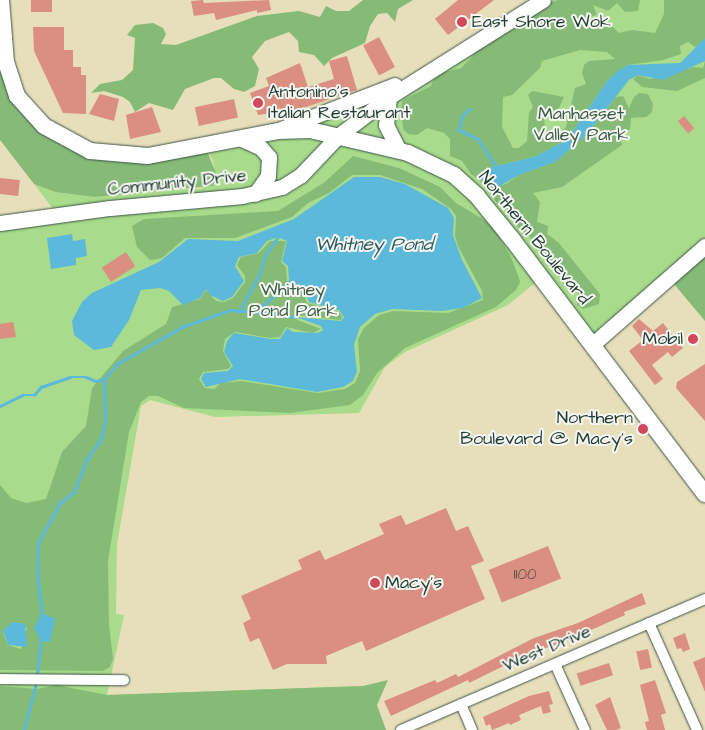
<!DOCTYPE html>
<style>
body{margin:0}
#map{position:relative;width:705px;height:730px;overflow:hidden;background:#e6dfba;font-family:"Architects Daughter",sans-serif}
div>[style]{position:absolute}
.green>*{inset:0;background:#a8db8b}
.forest>*{inset:0;background:#86bb77}
.water>*{inset:0;background:#5cb9da}
.stream>*{height:2.5px;margin:-1.25px;padding:0 1.25px;transform-origin:1.25px;border-radius:1.25px;background:#5cb9da}
.building>*{inset:0;background:#da8f80;transform-origin:0 0}
.roads{filter:drop-shadow(0 0 1px #3d5548) drop-shadow(0 0 1px #3d5548)}
.street>*{height:10px;margin:-5px;padding:0 5px;transform-origin:5px;border-radius:5px;background:#fff}
.secondary>*{height:15px;margin:-7.5px;padding:0 7.5px;transform-origin:7.5px;border-radius:7.5px;background:#fff}
.primary>*{height:16px;margin:-8px;padding:0 8px;transform-origin:8px;border-radius:8px;background:#fff}
.dots>*{width:14px;height:14px;translate:-50% -50%;box-sizing:border-box;border:2px solid #f6f6f2;border-radius:50%}
span{translate:-50% -50%;white-space:nowrap;text-align:center;line-height:1.15;-webkit-text-stroke:4px #f6f6f2;paint-order:stroke}
.number-label{font-size:15px;color:#4e5247}
.number-label span{-webkit-text-stroke-width:0}
.poi-label{font-size:18px;color:#1f3d34}
.left{translate:0 -50%;text-align:left}
.right{translate:-100% -50%;text-align:right}
.park-label{font-size:18px;color:#3a5d45}
.street-label{font-size:18px;color:#1f3d34}
.water-label{font-size:19px;color:#2e5c5e;font-style:italic}
</style>
<div id="map">
<div class="green">
<i style="clip-path:polygon(543px 0,705px 0,705px 246px,593px 344px,542px 277px,508px 305px,405px 352px,385px 367px,359px 413px,215px 417px,150px 400px,141px 406px,117px 544px,116px 614px,124px 615px,107px 695px,363px 686px,0 730px,0 223px,57px 214px,34px 184px,55px 192px,94px 197px,150px 190px,200px 189px,216px 180px,213px 160px,207px 151px,424px 74px)"></i>
</div>
<div class="forest">
<i style="clip-path:polygon(363px 0,413px 0,398px 9px,395px 22px,387px 13px,378px 14px,370px 26px,365px 43px,332px 58px,324px 66px,314px 55px,299px 52px,298px 41px,289px 32px,265px 41px,252px 57px,259px 69px,255px 86px,244px 92px,234px 89px,221px 78px,214px 78px,185px 89px,173px 110px,149px 103px,135px 112px,130px 102px,123px 97px,104px 91px,91px 93px,100px 84px,122px 80px,133px 70px,135px 38px,127px 35px,135px 25px,153px 23px,163px 28px,166px 34px,161px 44px,176px 45px,257px 16px,299px 11px,320px 17px,326px 6px,336px 11px,349px 11px)"></i>
<i style="clip-path:polygon(evenodd,558px 0,640px 0,638px 11px,625px 12px,617px 3px,608px 11px,593px 5px,597px 15px,579px 20px,583px 27px,613px 27px,619px 33px,632px 30px,655px 33px,664px 14px,664px 0,705px 0,705px 38px,700px 45px,695px 47px,688px 42px,680px 46px,681px 54px,663px 60px,628px 65px,607px 81px,567px 140px,534px 157px,492px 167px,480px 178px,492px 187px,506px 184px,519px 175px,555px 162px,586px 135px,616px 97px,623px 96px,629px 108px,634px 97px,639px 93px,648px 94px,653px 104px,652px 112px,646px 117px,631px 118px,630px 129px,619px 135px,622px 145px,562px 187px,533px 193px,540px 202px,537px 222px,548px 226px,547px 234px,558px 242px,600px 294px,599px 304px,583px 309px,577px 305px,578px 293px,569px 287px,567px 280px,549px 264px,547px 253px,536px 250px,530px 237px,517px 226px,508px 210px,497px 203px,484px 183px,471px 174px,462px 161px,450px 156px,450px 139px,444px 133px,427px 128px,417px 135px,408px 134px,403px 129px,401px 106px,403px 100px,431px 86px,433px 80px,441px 73px,461px 68px,483px 45px,527px 22px,548px 3px,558px 0,580px 50px,607px 52px,615px 59px,589px 61px,584px 65px,582px 73px,586px 84px,575px 88px,566px 127px,560px 134px,545px 133px,544px 115px,559px 108px,564px 97px,532px 91px,528px 95px,533px 107px,529px 113px,527px 141px,519px 148px,513px 148px,502px 127px,503px 97px,512px 95px,540px 68px,542px 61px,580px 50px)"></i>
<i style="clip-path:polygon(0 26px,10px 80px,73px 144px,207px 151px,216px 173px,213px 186px,94px 197px,55px 192px,34px 184px,0 140px)"></i>
<i style="clip-path:polygon(705px 61px,705px 78px,677px 91px,642px 87px,633px 79px,638px 75px,650px 79px,694px 67px,703px 68px)"></i>
<i style="clip-path:polygon(evenodd,353px 156px,399px 168px,440px 187px,456px 203px,491px 224px,510px 255px,518px 275px,520px 282px,516px 290px,496px 307px,405px 348px,377px 373px,363px 395px,350px 405px,290px 413px,184px 408px,158px 396px,149px 396px,141px 402px,129px 432px,108px 561px,109px 625px,113px 659px,110px 667px,103px 671px,0 670px,0 485px,11px 498px,26px 503px,46px 499px,62px 452px,86px 426px,92px 388px,123px 351px,166px 324px,172px 307px,200px 299px,206px 290px,216px 301px,224px 302px,233px 298px,245px 282px,245px 276px,237px 265px,241px 257px,259px 253px,270px 241px,286px 241px,281px 262px,286px 267px,287px 281px,302px 289px,307px 303px,338px 311px,342px 316px,341px 320px,296px 315px,295px 319px,321px 329px,312px 333px,286px 327px,280px 337px,270px 338px,235px 332px,225px 339px,223px 351px,231px 366px,228px 369px,203px 372px,199px 379px,205px 388px,214px 389px,221px 383px,241px 381px,318px 393px,345px 389px,355px 383px,360px 371px,358px 339px,364px 328px,379px 315px,393px 311px,448px 313px,483px 300px,482px 291px,458px 246px,455px 236px,456px 216px,451px 209px,422px 189px,380px 175px,352px 175px,329px 193px,308px 203px,292px 217px,235px 238px,185px 238px,162px 258px,150px 260px,137px 247px,132px 226px,144px 219px,278px 211px,325px 182px,353px 156px,12px 622px,27px 628px,21px 649px,8px 645px,4px 636px,3px 631px,12px 622px)"></i>
<i style="clip-path:polygon(705px 246px,705px 321px,669px 278px)"></i>
<i style="clip-path:polygon(388px 680px,377px 705px,386px 730px,0 730px,0 686px,37px 689px,56px 685px,107px 695px,363px 686px)"></i>
</div>
<div class="water">
<i style="clip-path:polygon(705px 38px,705px 61px,663px 80px,638px 75px,629px 80px,586px 135px,555px 162px,519px 175px,500px 186px,492px 187px,479px 178px,492px 167px,534px 157px,567px 140px,607px 81px,619px 70px,628px 65px,680px 63px)"></i>
<i style="clip-path:polygon(354px 177px,380px 177px,405px 184px,448px 208px,454px 218px,453px 235px,462px 260px,482px 298px,463px 308px,442px 311px,392px 309px,375px 314px,360px 327px,354px 345px,357px 372px,353px 381px,343px 387px,317px 392px,240px 379px,206px 387px,201px 379px,204px 373px,228px 371px,233px 366px,224px 352px,227px 341px,234px 333px,271px 339px,280px 339px,287px 328px,293px 332px,318px 333px,323px 330px,321px 326px,296px 317px,341px 321px,344px 317px,339px 310px,309px 302px,304px 288px,289px 282px,288px 266px,282px 261px,287px 241px,278px 237px,267px 241px,257px 253px,239px 257px,235px 266px,244px 281px,232px 297px,223px 301px,210px 295px,206px 289px,200px 298px,183px 305px,169px 291px,160px 288px,141px 290px,129px 320px,111px 347px,94px 350px,74px 335px,72px 321px,82px 302px,92px 293px,159px 262px,188px 239px,238px 241px,294px 219px)"></i>
<i style="clip-path:polygon(72px 234px,73px 241px,85px 239px,87px 256px,76px 258px,76px 265px,51px 269px,47px 238px)"></i>
<i style="clip-path:polygon(42px 613px,55px 619px,50px 642px,41px 641px,34px 628px)"></i>
<i style="clip-path:polygon(12px 622px,25px 624px,27px 647px,8px 645px,3px 631px)"></i>
</div>
<div class="stream">
<i style="left:470px;top:109px;width:10px;rotate:135deg"></i>
<i style="left:463px;top:116px;width:15px;rotate:106deg"></i>
<i style="left:459px;top:130px;width:21px;rotate:25deg"></i>
<i style="left:478px;top:139px;width:36px;rotate:56deg"></i>
<i style="left:239px;top:312px;width:44px;rotate:-61.7deg"></i>
<i style="left:260px;top:273px;width:18px;rotate:-74deg"></i>
<i style="left:265px;top:256px;width:23px;rotate:-56deg"></i>
<i style="left:256px;top:312px;width:40px;rotate:7.1deg"></i>
<i style="left:0;top:406px;width:25px;rotate:-26deg"></i>
<i style="left:23px;top:395px;width:11px"></i>
<i style="left:34px;top:395px;width:11px;rotate:-49deg"></i>
<i style="left:41px;top:387px;width:31px;rotate:-19deg"></i>
<i style="left:70px;top:377px;width:16px"></i>
<i style="left:86px;top:377px;width:11px;rotate:22deg"></i>
<i style="left:96px;top:381px;width:8px;rotate:-14deg"></i>
<i style="left:104px;top:379px;width:20px;rotate:-49deg"></i>
<i style="left:117px;top:364px;width:75px;rotate:-29.6deg"></i>
<i style="left:182px;top:327px;width:51px;rotate:-19.5deg"></i>
<i style="left:230px;top:310px;width:26px;rotate:4deg"></i>
<i style="left:256px;top:312px;width:45px;rotate:-42.3deg"></i>
<i style="left:42px;top:616px;width:43px;rotate:-96.6deg"></i>
<i style="left:37px;top:573px;width:30px;rotate:-88deg"></i>
<i style="left:38px;top:543px;width:46px;rotate:-61.2deg"></i>
<i style="left:60px;top:503px;width:18px;rotate:-38deg"></i>
<i style="left:74px;top:492px;width:33px;rotate:-69deg"></i>
<i style="left:86px;top:461px;width:27px;rotate:-56deg"></i>
<i style="left:101px;top:439px;width:18px;rotate:-77deg"></i>
<i style="left:105px;top:421px;width:42px;rotate:-91.4deg"></i>
<i style="left:37px;top:675px;width:36px;rotate:-84deg"></i>
<i style="left:24px;top:730px;width:49px;rotate:-75.7deg"></i>
</div>
<div class="building">
<i style="left:31px;top:0;width:21px;height:12px"></i>
<i style="clip-path:polygon(203px 0,204px 3px,269px 0,271px 10px,257px 13px,257px 10px,216px 20px,214px 13px,194px 16px,191px 1px)"></i>
<i style="clip-path:polygon(458px 0,494px 0,448px 35px,435px 19px)"></i>
<i style="clip-path:polygon(33px 27px,64px 27px,64px 50px,73px 50px,73px 67px,81px 67px,81px 75px,86px 75px,86px 114px,63px 113px,34px 51px)"></i>
<i style="left:379px;top:37px;width:34px;height:18px;rotate:62deg"></i>
<i style="clip-path:polygon(347px 56px,357px 90px,300px 109px,258px 115px,250px 93px,269px 86px,266px 78px,300px 63px,308px 87px,334px 79px,329px 61px)"></i>
<i style="clip-path:polygon(100px 94px,119px 99px,114px 121px,89px 114px)"></i>
<i style="left:234px;top:99px;width:19px;height:40px;rotate:78deg"></i>
<i style="clip-path:polygon(152px 107px,161px 132px,130px 139px,126px 115px)"></i>
<i style="left:684px;top:116px;width:16px;height:8px;rotate:50deg"></i>
<i style="left:0;top:178px;width:20px;height:16px;rotate:6deg"></i>
<i style="left:126px;top:252px;width:17px;height:29px;rotate:57deg"></i>
<i style="clip-path:polygon(639px 319px,653px 331px,663px 323px,683px 348px,672px 357px,668px 352px,652px 365px,663px 379px,655px 385px,629px 351px,643px 340px,632px 326px)"></i>
<i style="clip-path:polygon(13px 322px,16px 337px,0 339px,0 324px)"></i>
<i style="clip-path:polygon(705px 364px,705px 421px,676px 388px,677px 382px)"></i>
<i style="clip-path:polygon(446px 508px,456px 531px,468px 526px,484px 561px,471px 566px,485px 599px,366px 651px,362px 641px,326px 656px,327px 664px,287px 664px,273px 670px,259px 638px,250px 642px,243px 623px,251px 619px,241px 596px,302px 569px,298px 560px,320px 550px,325px 560px,384px 534px,379px 524px,401px 515px,406px 525px)"></i>
<i style="left:548px;top:546px;width:35px;height:64px;rotate:68deg"></i>
<i style="clip-path:polygon(642px 593px,646px 604px,624px 612px,625px 615px,559px 644px,532px 652px,469px 683px,468px 680px,391px 716px,384px 701px,435px 680px,437px 683px,456px 674px,458px 677px,534px 638px,578px 623px)"></i>
<i style="clip-path:polygon(685px 633px,690px 649px,683px 652px,681px 648px,677px 649px,673px 638px)"></i>
<i style="left:648px;top:649px;width:19px;height:12px;rotate:78deg"></i>
<i style="clip-path:polygon(705px 657px,705px 692px,693px 662px)"></i>
<i style="left:609px;top:663px;width:13px;height:34px;rotate:72deg"></i>
<i style="clip-path:polygon(655px 680px,666px 713px,661px 715px,665px 730px,647px 730px,645px 722px,649px 721px,640px 685px)"></i>
<i style="clip-path:polygon(549px 691px,553px 704px,549px 705px,551px 712px,543px 714px,541px 706px,519px 715px,521px 720px,510px 725px,509px 723px,492px 730px,490px 724px,486px 726px,483px 717px,529px 696px)"></i>
<i style="clip-path:polygon(610px 697px,621px 728px,616px 730px,607px 730px,595px 705px)"></i>
</div>
<div class="roads">
<div class="street">
<i style="left:649px;top:623px;width:117px;rotate:65.8deg"></i>
<i style="left:555px;top:664px;width:72px;rotate:65.6deg"></i>
<i style="left:0;top:679px;width:124px;rotate:0.5deg"></i>
<i style="left:461px;top:704px;width:28px;rotate:67deg"></i>
<i style="left:401px;top:730px;width:331px;rotate:-23.3deg"></i>
</div>
<div class="secondary">
<i style="left:389px;top:97px;width:28px;rotate:96deg"></i>
<i style="left:386px;top:125px;width:28px;rotate:63deg"></i>
<i style="left:281px;top:129px;width:122px;rotate:-21.1deg"></i>
<i style="left:239px;top:138px;width:24px;rotate:24deg"></i>
<i style="left:261px;top:148px;width:12px;rotate:48deg"></i>
<i style="left:269px;top:157px;width:19px;rotate:93deg"></i>
<i style="left:268px;top:176px;width:22px;rotate:126deg"></i>
<i style="left:0;top:223px;width:111px;rotate:-7.8deg"></i>
<i style="left:110px;top:208px;width:133px;rotate:-5.2deg"></i>
<i style="left:242px;top:196px;width:41px;rotate:-12.7deg"></i>
<i style="left:282px;top:187px;width:22px;rotate:-32deg"></i>
<i style="left:301px;top:175px;width:54px;rotate:-46.5deg"></i>
<i style="left:338px;top:136px;width:64px;rotate:-37.4deg"></i>
<i style="left:389px;top:97px;width:182px;rotate:-32.2deg"></i>
<i style="left:593px;top:344px;width:149px;rotate:-41.2deg"></i>
</div>
<div class="primary">
<i style="left:1px;top:0;width:62px;rotate:85.4deg"></i>
<i style="left:6px;top:62px;width:36px;rotate:72deg"></i>
<i style="left:17px;top:96px;width:40px;rotate:48deg"></i>
<i style="left:44px;top:126px;width:52px;rotate:28.5deg"></i>
<i style="left:90px;top:151px;width:58px;rotate:4.9deg"></i>
<i style="left:148px;top:156px;width:132px;rotate:-10.9deg"></i>
<i style="left:278px;top:131px;width:32px;rotate:-2deg"></i>
<i style="left:310px;top:130px;width:101px;rotate:13.2deg"></i>
<i style="left:408px;top:153px;width:51px;rotate:25.6deg"></i>
<i style="left:454px;top:175px;width:31px;rotate:42deg"></i>
<i style="left:477px;top:196px;width:55px;rotate:50.9deg"></i>
<i style="left:512px;top:239px;width:320px;rotate:52.9deg"></i>
</div>
</div>
<div class="dots">
<i style="left:462px;top:22px;background:#d1495b"></i>
<i style="left:258px;top:103px;background:#d1495b"></i>
<i style="left:693px;top:339px;background:#d1495b"></i>
<i style="left:643px;top:429px;background:#d1495b"></i>
<i style="left:375px;top:583px;background:#d1495b"></i>
</div>
<div class="number-label">
<span style="left:525px;top:575px">1100</span>
</div>
<div class="poi-label">
<span class="left" style="left:472px;top:22px">East Shore Wok</span>
<span class="left" style="left:268px;top:103px">Antonino's<br>Italian Restaurant</span>
<span class="right" style="left:683px;top:339px">Mobil</span>
<span class="right" style="left:633px;top:429px">Northern<br>Boulevard @ Macy's</span>
<span class="left" style="left:385px;top:583px">Macy's</span>
</div>
<div class="park-label">
<span style="left:581px;top:125px">Manhasset<br>Valley Park</span>
<span style="left:293px;top:301px">Whitney<br>Pond Park</span>
</div>
<div class="street-label">
<span style="left:177px;top:183px;rotate:-6deg">Community Drive</span>
<span style="left:534px;top:238px;rotate:51deg">Northern Boulevard</span>
<span style="left:547px;top:649px;rotate:-23deg">West Drive</span>
</div>
<div class="water-label">
<span style="left:374px;top:245px">Whitney Pond</span>
</div>
</div>
